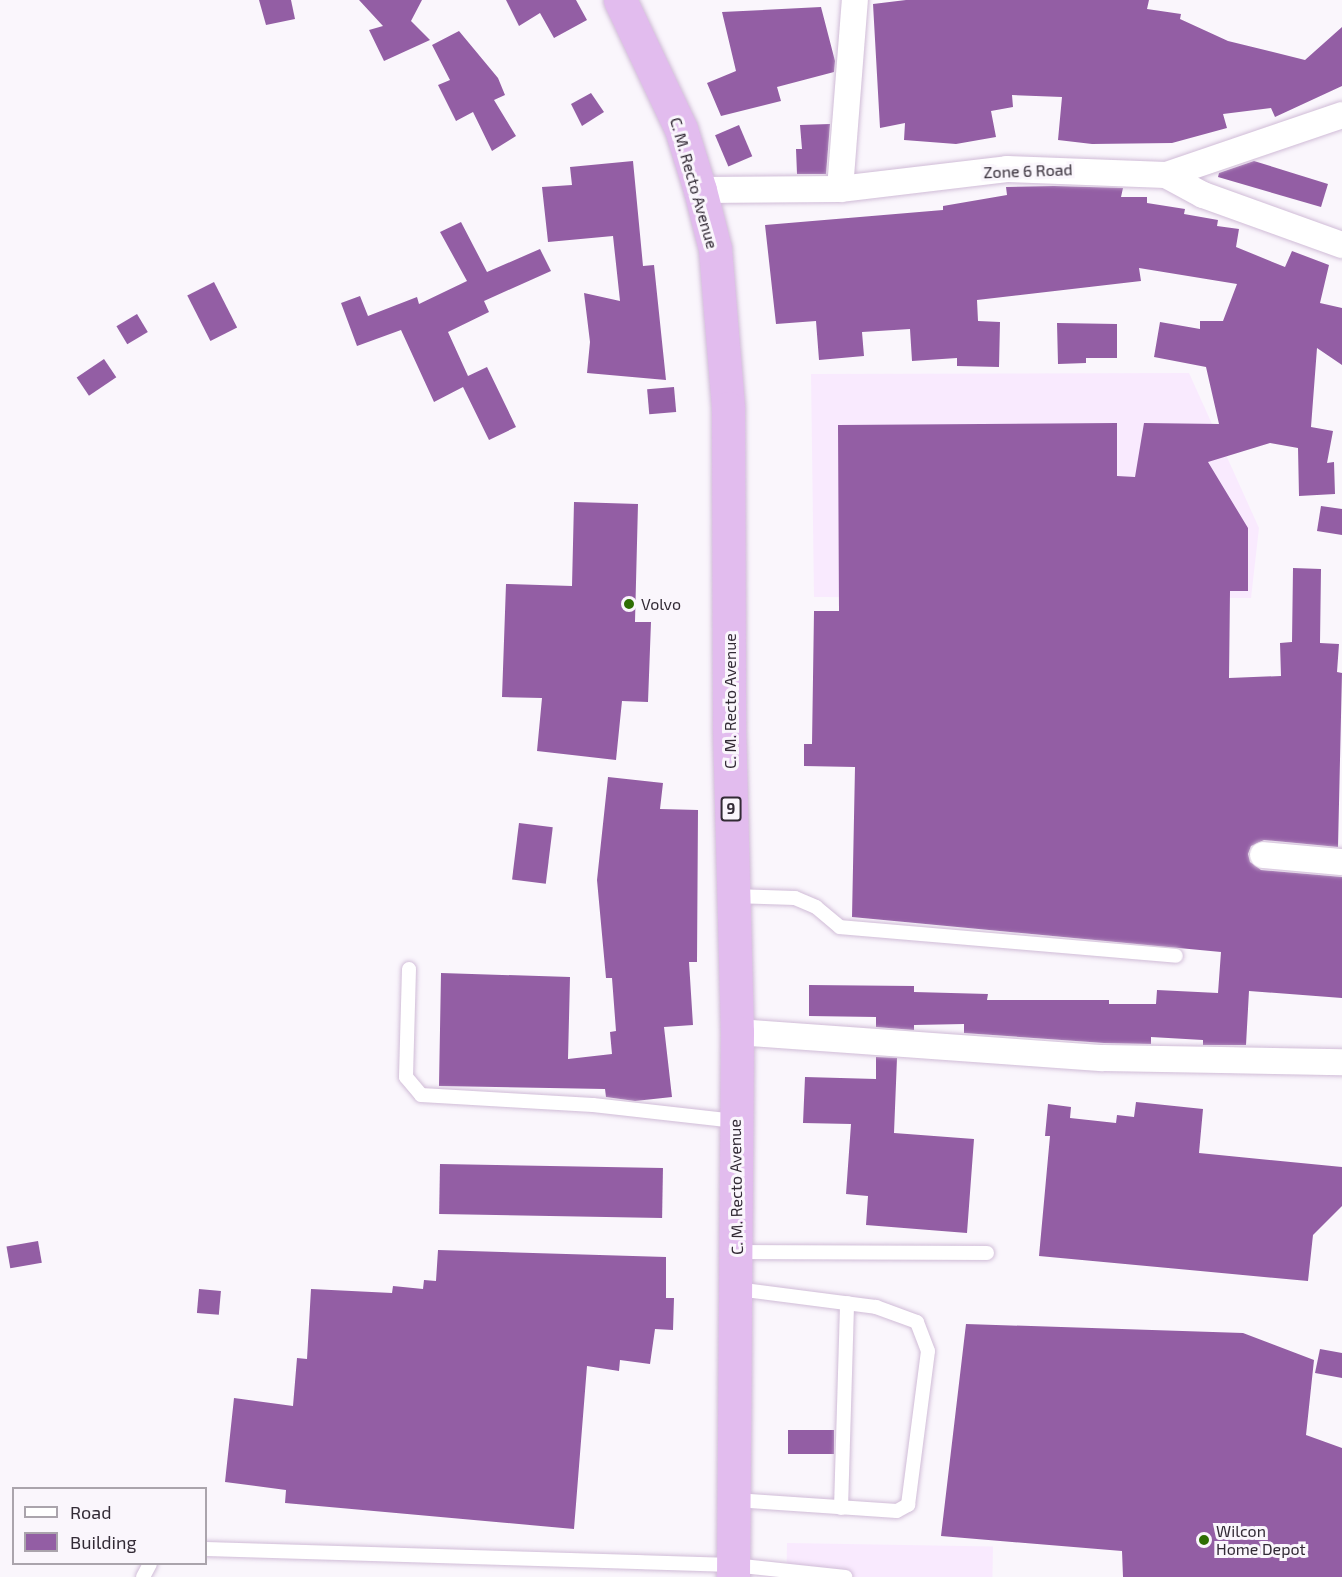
<!DOCTYPE html>
<style>
body{margin:0}
#map{position:relative;width:1342px;height:1577px;overflow:hidden;background:#faf6fc;font-family:"Exo 2",sans-serif}
div>[style]{position:absolute}
.built>*{inset:0;background:#f9eafe;transform-origin:0 0}
.building>*{inset:0;background:#935ea4;transform-origin:0 0}
.roads{filter:drop-shadow(0 0 2px #d0bcd7) drop-shadow(0 0 2px #d0bcd7)}
.service>*{height:14px;margin:-7px;padding:0 7px;transform-origin:7px;border-radius:7px;background:#fff}
.minor>*{height:26px;margin:-13px;padding:0 13px;transform-origin:13px;border-radius:13px;background:#fff}
.trunk>*{height:33px;margin:-16.5px;padding:0 16.5px;transform-origin:16.5px;border-radius:16.5px;background:#e2bcee}
.dots>*{width:16px;height:16px;translate:-50% -50%;box-sizing:border-box;border:3px solid #faf6fc;border-radius:50%}
span{translate:-50% -50%;white-space:nowrap;text-align:center;line-height:1.15;-webkit-text-stroke:6px #faf6fc;paint-order:stroke}
.shield-label span{padding:2px 4px;background:#faf6fc;border:2px solid;border-radius:4px;-webkit-text-stroke-width:0}
.shield-label{font-size:15px;color:#322a35;font-weight:700}
.street-label{font-size:16px;color:#322a35}
.poi-label{font-size:16px;color:#322a35}
.left{translate:0 -50%;text-align:left}
.legend{position:absolute;left:12px;top:1487px;width:195px;height:78px;box-sizing:border-box;background:#faf6fc;border:2px solid #aaa4ac;margin:0;padding:8px 10px;list-style:none;font-size:18px;color:#322a35}
.legend li{display:flex;align-items:center;gap:12px;height:30px}
.legend b{width:30px;border:2px solid #aaa4ac}
</style>
<div id="map">
<div class="built">
<i style="clip-path:polygon(1189px 373px,1259px 528px,1251px 598px,814px 597px,811px 374px)"></i>
<i style="left:787px;top:1543px;width:206px;height:34px;rotate:1deg"></i>
</div>
<div class="building">
<i style="clip-path:polygon(259px 0,291px 0,295px 19px,266px 25px)"></i>
<i style="clip-path:polygon(359px 0,422px 0,411px 21px,430px 40px,384px 61px,369px 30px,383px 26px)"></i>
<i style="clip-path:polygon(506px 0,576px 0,587px 20px,554px 38px,540px 13px,519px 26px)"></i>
<i style="clip-path:polygon(906px 0,1149px 0,1147px 9px,1181px 14px,1180px 19px,1228px 41px,1305px 60px,1342px 27px,1342px 86px,1275px 117px,1271px 108px,1223px 114px,1227px 128px,1172px 143px,1092px 144px,1058px 140px,1062px 97px,1012px 95px,1013px 107px,991px 111px,996px 137px,956px 144px,904px 140px,905px 123px,880px 128px,873px 4px)"></i>
<i style="clip-path:polygon(821px 7px,835px 61px,834px 72px,777px 87px,781px 101px,721px 116px,707px 83px,736px 71px,722px 12px)"></i>
<i style="clip-path:polygon(459px 31px,498px 78px,505px 95px,494px 100px,516px 136px,492px 151px,473px 112px,456px 121px,438px 85px,450px 80px,432px 45px)"></i>
<i style="clip-path:polygon(591px 93px,604px 112px,582px 126px,571px 104px)"></i>
<i style="clip-path:polygon(830px 124px,826px 174px,797px 174px,796px 149px,802px 149px,800px 125px)"></i>
<i style="left:739px;top:125px;width:34px;height:26px;rotate:67deg"></i>
<i style="clip-path:polygon(633px 161px,643px 266px,654px 265px,666px 380px,587px 373px,590px 342px,584px 293px,620px 301px,613px 236px,548px 242px,542px 187px,572px 185px,570px 167px)"></i>
<i style="clip-path:polygon(1254px 161px,1328px 184px,1321px 207px,1218px 177px,1219px 173px)"></i>
<i style="clip-path:polygon(1054px 186px,1123px 188px,1121px 197px,1147px 197px,1147px 203px,1185px 209px,1184px 214px,1218px 220px,1217px 226px,1239px 229px,1236px 247px,1285px 267px,1292px 251px,1329px 265px,1320px 303px,1342px 308px,1342px 365px,1317px 348px,1311px 427px,1333px 431px,1327px 463px,1334px 462px,1335px 494px,1299px 496px,1298px 448px,1270px 443px,1208px 462px,1248px 528px,1248px 591px,1230px 591px,1229px 678px,1281px 676px,1280px 643px,1292px 642px,1293px 568px,1321px 569px,1320px 643px,1339px 644px,1337px 672px,1342px 673px,1338px 847px,1264px 840px,1251px 846px,1248px 854px,1250px 862px,1261px 870px,1342px 877px,1342px 998px,1249px 991px,1246px 1045px,1203px 1045px,1203px 1040px,1151px 1037px,1151px 1044px,1104px 1043px,964px 1033px,964px 1024px,914px 1025px,914px 1030px,876px 1027px,876px 1017px,809px 1016px,809px 985px,914px 986px,914px 992px,988px 994px,987px 1000px,1109px 1000px,1109px 1004px,1156px 1004px,1157px 990px,1218px 993px,1221px 952px,852px 917px,855px 767px,804px 766px,804px 744px,812px 744px,814px 611px,839px 611px,838px 425px,1117px 423px,1117px 476px,1135px 477px,1144px 423px,1219px 424px,1206px 367px,1154px 357px,1160px 322px,1200px 329px,1200px 321px,1223px 321px,1237px 284px,1139px 268px,1141px 281px,977px 300px,978px 321px,1000px 322px,999px 367px,957px 366px,957px 358px,912px 361px,910px 329px,862px 332px,864px 356px,819px 360px,816px 321px,776px 324px,765px 225px,943px 210px,943px 206px,1007px 195px,1006px 187px)"></i>
<i style="clip-path:polygon(461px 222px,487px 272px,540px 249px,551px 271px,484px 301px,489px 312px,448px 332px,468px 376px,487px 367px,516px 427px,489px 440px,463px 387px,434px 402px,401px 330px,357px 346px,341px 303px,360px 296px,368px 316px,417px 297px,419px 304px,467px 281px,440px 232px)"></i>
<i style="left:214px;top:282px;width:51px;height:30px;rotate:63deg"></i>
<i style="left:137px;top:314px;width:21px;height:24px;rotate:59deg"></i>
<i style="clip-path:polygon(1057px 323px,1117px 324px,1117px 358px,1086px 358px,1086px 363px,1058px 364px)"></i>
<i style="left:104px;top:359px;width:22px;height:33px;rotate:56deg"></i>
<i style="left:674px;top:387px;width:25px;height:27px;rotate:85deg"></i>
<i style="clip-path:polygon(574px 502px,638px 504px,635px 622px,651px 622px,648px 702px,622px 701px,616px 760px,537px 751px,542px 698px,502px 697px,506px 584px,572px 586px)"></i>
<i style="clip-path:polygon(1321px 506px,1342px 509px,1342px 535px,1317px 531px)"></i>
<i style="clip-path:polygon(608px 777px,663px 783px,660px 809px,698px 810px,697px 962px,689px 962px,693px 1025px,664px 1027px,672px 1097px,635px 1101px,606px 1097px,605px 1089px,439px 1086px,441px 973px,570px 977px,568px 1059px,612px 1054px,610px 1032px,616px 1031px,612px 978px,606px 978px,597px 880px)"></i>
<i style="left:519px;top:823px;width:34px;height:57px;rotate:7deg"></i>
<i style="clip-path:polygon(876px 1057px,897px 1058px,894px 1133px,974px 1139px,967px 1233px,866px 1225px,868px 1196px,846px 1194px,851px 1124px,803px 1123px,805px 1077px,876px 1079px)"></i>
<i style="clip-path:polygon(1136px 1102px,1203px 1109px,1199px 1153px,1342px 1167px,1342px 1206px,1313px 1235px,1308px 1281px,1039px 1256px,1050px 1136px,1045px 1136px,1048px 1104px,1071px 1107px,1070px 1118px,1116px 1123px,1117px 1115px,1134px 1117px)"></i>
<i style="left:440px;top:1164px;width:223px;height:50px;rotate:1deg"></i>
<i style="left:38px;top:1241px;width:22px;height:32px;rotate:80deg"></i>
<i style="clip-path:polygon(438px 1250px,666px 1257px,666px 1298px,674px 1298px,673px 1330px,655px 1329px,650px 1364px,620px 1360px,619px 1371px,587px 1366px,574px 1529px,285px 1503px,286px 1490px,225px 1482px,234px 1398px,293px 1406px,297px 1358px,307px 1359px,311px 1289px,392px 1293px,393px 1286px,423px 1289px,424px 1280px,436px 1281px)"></i>
<i style="left:199px;top:1289px;width:22px;height:24px;rotate:5deg"></i>
<i style="clip-path:polygon(966px 1324px,1243px 1333px,1314px 1360px,1306px 1435px,1342px 1448px,1342px 1577px,1123px 1577px,1122px 1551px,941px 1536px)"></i>
<i style="clip-path:polygon(1320px 1349px,1342px 1353px,1342px 1378px,1315px 1373px)"></i>
<i style="left:834px;top:1430px;width:24px;height:46px;rotate:90deg"></i>
</div>
<div class="roads">
<div class="service">
<i style="left:733px;top:896px;width:62px;rotate:1.8deg"></i>
<i style="left:795px;top:898px;width:23px;rotate:23deg"></i>
<i style="left:816px;top:907px;width:31px;rotate:40deg"></i>
<i style="left:840px;top:927px;width:337px;rotate:4.9deg"></i>
<i style="left:409px;top:969px;width:108px;rotate:91.6deg"></i>
<i style="left:406px;top:1077px;width:23px;rotate:50deg"></i>
<i style="left:421px;top:1095px;width:172px;rotate:3.3deg"></i>
<i style="left:593px;top:1105px;width:143px;rotate:6.4deg"></i>
<i style="left:737px;top:1252px;width:250px;rotate:0.2deg"></i>
<i style="left:735px;top:1500px;width:162px;rotate:3.9deg"></i>
<i style="left:897px;top:1511px;width:13px;rotate:-29deg"></i>
<i style="left:908px;top:1505px;width:155px;rotate:-82.6deg"></i>
<i style="left:928px;top:1351px;width:31px;rotate:-111deg"></i>
<i style="left:917px;top:1322px;width:44px;rotate:-159.9deg"></i>
<i style="left:876px;top:1307px;width:140px;rotate:-172.6deg"></i>
<i style="left:841px;top:1508px;width:205px;rotate:-88.3deg"></i>
<i style="left:206px;top:1549px;width:527px;rotate:1.74deg"></i>
<i style="left:733px;top:1565px;width:113px;rotate:6.1deg"></i>
<i style="left:143px;top:1577px;width:15px;rotate:-62deg"></i>
</div>
<div class="minor">
<i style="left:1166px;top:175px;width:186px;rotate:-18.8deg"></i>
<i style="left:840px;top:189px;width:190px;rotate:-85.5deg"></i>
<i style="left:700px;top:190px;width:140px;rotate:-0.4deg"></i>
<i style="left:840px;top:189px;width:168px;rotate:-6.8deg"></i>
<i style="left:1007px;top:169px;width:159px;rotate:2.2deg"></i>
<i style="left:1166px;top:175px;width:42px;rotate:28.4deg"></i>
<i style="left:1203px;top:195px;width:148px;rotate:19.8deg"></i>
<i style="left:1263px;top:855px;width:79px;rotate:5.1deg"></i>
<i style="left:737px;top:1032px;width:367px;rotate:4.1deg"></i>
<i style="left:1103px;top:1058px;width:239px;rotate:1deg"></i>
</div>
<div class="trunk">
<i style="left:620px;top:0;width:143px;rotate:64.7deg"></i>
<i style="left:681px;top:129px;width:64px;rotate:72.7deg"></i>
<i style="left:700px;top:190px;width:61px;rotate:75.7deg"></i>
<i style="left:715px;top:249px;width:160px;rotate:85.3deg"></i>
<i style="left:728px;top:408px;width:319px;rotate:89.8deg"></i>
<i style="left:729px;top:727px;width:305px;rotate:88.5deg"></i>
<i style="left:737px;top:1032px;width:545px;rotate:90.42deg"></i>
</div>
</div>
<div class="dots">
<i style="left:629px;top:604px;background:#2e6e04"></i>
<i style="left:1204px;top:1540px;background:#2e6e04"></i>
</div>
<div class="shield-label">
<span style="left:731px;top:809px">9</span>
</div>
<div class="street-label">
<span style="left:1028px;top:171px;rotate:-2deg">Zone 6 Road</span>
<span style="left:694px;top:183px;rotate:74deg">C. M. Recto Avenue</span>
<span style="left:730px;top:701px;rotate:-90deg">C. M. Recto Avenue</span>
<span style="left:736px;top:1187px;rotate:-91deg">C. M. Recto Avenue</span>
</div>
<div class="poi-label">
<span class="left" style="left:641px;top:604px">Volvo</span>
<span class="left" style="left:1216px;top:1540px">Wilcon<br>Home Depot</span>
</div>
<ul class="legend">
<li><b style="height:8px;background:#fff"></b>Road</li>
<li><b style="height:16px;background:#935ea4"></b>Building</li>
</ul>
</div>
